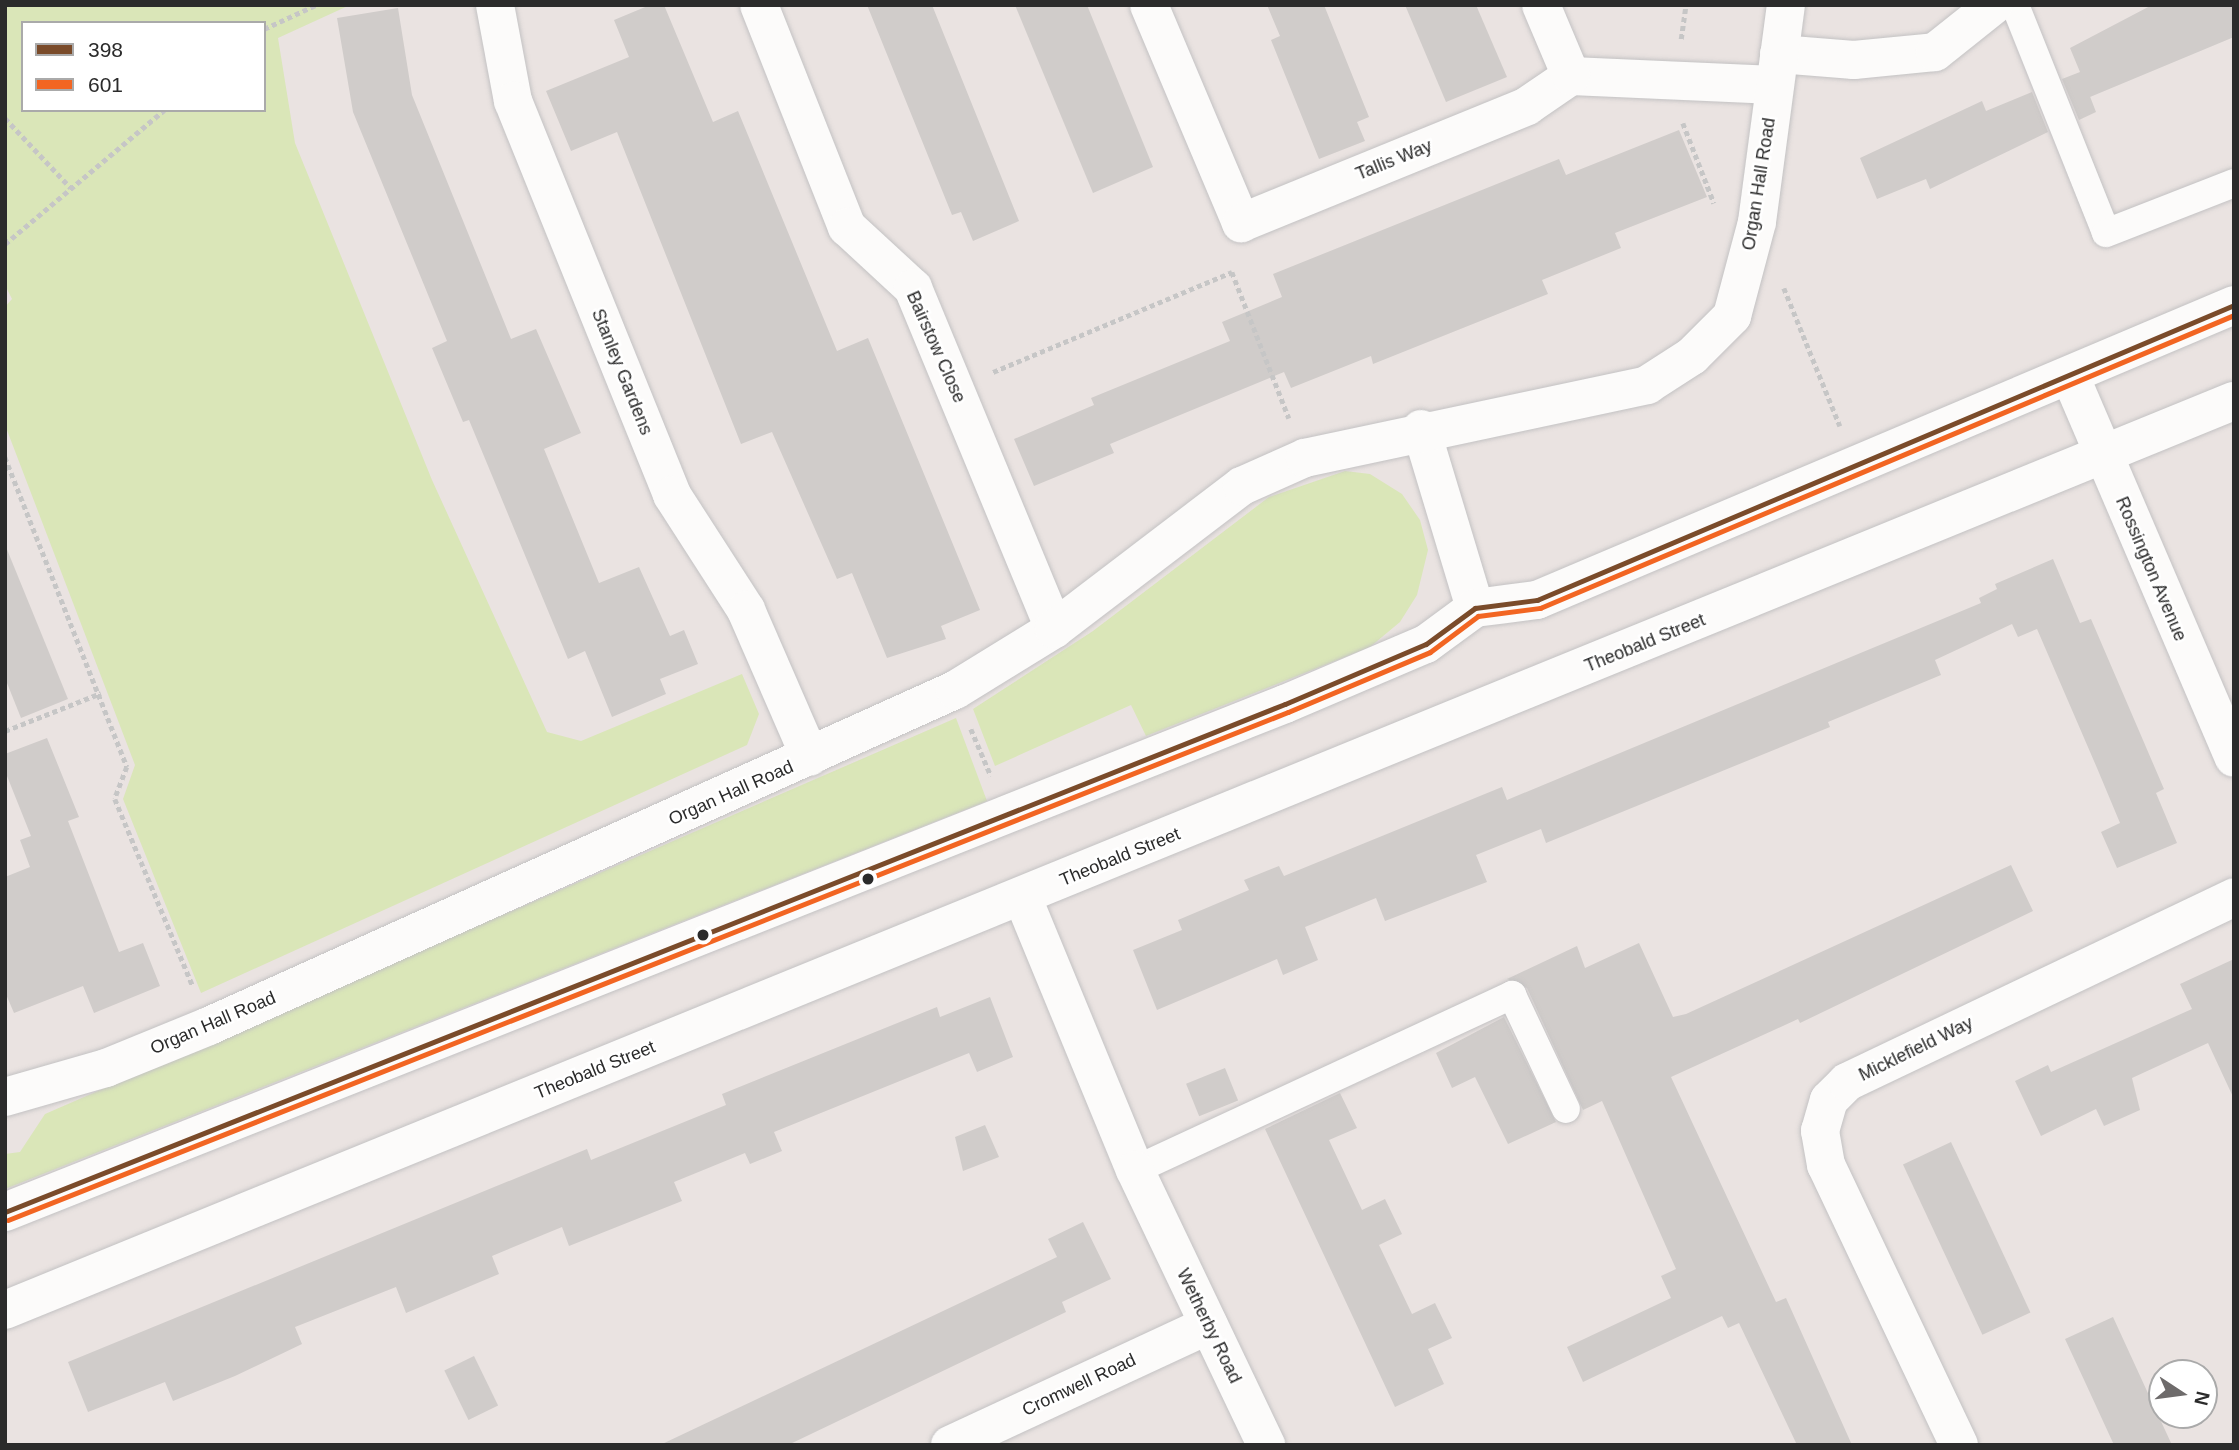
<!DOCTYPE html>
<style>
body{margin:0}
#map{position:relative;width:2239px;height:1450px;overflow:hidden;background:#eae3e1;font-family:Arial,sans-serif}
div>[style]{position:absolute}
.green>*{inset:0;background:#dae6b8}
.building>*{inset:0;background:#d0ccca;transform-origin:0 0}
.path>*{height:4.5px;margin-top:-2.25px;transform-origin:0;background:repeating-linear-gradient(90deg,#c6c6c6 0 5px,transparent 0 8.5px)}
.roads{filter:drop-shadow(0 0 2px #c3c2c3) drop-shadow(0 0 2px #c3c2c3)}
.service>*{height:28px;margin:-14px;padding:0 14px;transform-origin:14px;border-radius:14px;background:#fcfbfa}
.minor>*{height:38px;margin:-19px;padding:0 19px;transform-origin:19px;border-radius:19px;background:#fcfbfa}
.tertiary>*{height:38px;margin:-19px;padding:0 19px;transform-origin:19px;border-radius:19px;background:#fcfbfa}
.bus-1>*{height:5px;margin:-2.5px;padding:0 2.5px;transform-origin:2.5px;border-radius:2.5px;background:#7a4b2a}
.bus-2>*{height:5px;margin:-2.5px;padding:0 2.5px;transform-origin:2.5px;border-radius:2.5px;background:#f26522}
.dots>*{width:19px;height:19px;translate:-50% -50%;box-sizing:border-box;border:4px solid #fff;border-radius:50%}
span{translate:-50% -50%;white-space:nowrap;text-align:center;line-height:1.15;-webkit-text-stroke:5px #fff;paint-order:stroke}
.street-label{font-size:18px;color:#2b2b2b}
.frame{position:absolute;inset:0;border:7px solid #2b2b2b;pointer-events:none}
.legend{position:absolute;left:21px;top:21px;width:245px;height:91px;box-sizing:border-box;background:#fff;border:2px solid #aaa;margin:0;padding:9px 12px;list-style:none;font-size:21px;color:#2b2b2b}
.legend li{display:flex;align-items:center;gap:14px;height:35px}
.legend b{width:35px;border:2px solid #aaa}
.north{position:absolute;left:2148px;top:1359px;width:70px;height:70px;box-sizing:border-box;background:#fff;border:2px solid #aaa;border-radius:50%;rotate:103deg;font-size:19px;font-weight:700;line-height:28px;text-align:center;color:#2b2b2b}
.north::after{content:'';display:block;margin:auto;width:24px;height:32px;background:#6e6b6b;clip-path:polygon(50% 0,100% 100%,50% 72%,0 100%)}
</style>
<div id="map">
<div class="green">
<i style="clip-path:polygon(evenodd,5px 5px,350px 5px,278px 38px,295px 143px,432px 480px,547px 732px,581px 741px,742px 674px,759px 714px,747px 745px,201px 993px,123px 799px,135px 765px,5px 425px,5px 307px,12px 299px,5px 285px,5px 5px,23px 23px,264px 23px,264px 110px,23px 110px,23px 23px)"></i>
<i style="clip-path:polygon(1345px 471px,1370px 474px,1402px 494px,1420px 520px,1428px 550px,1417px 595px,1400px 622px,1370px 647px,1146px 736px,1131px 705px,995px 766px,973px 709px,1093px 631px,1269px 497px)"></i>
<i style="clip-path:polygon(956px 718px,987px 801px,5px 1189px,5px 1154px,20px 1152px,45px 1114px)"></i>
</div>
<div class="building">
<i style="clip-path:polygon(650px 5px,664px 5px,713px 122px,738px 111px,837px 351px,868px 338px,980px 610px,941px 626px,946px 639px,887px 658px,852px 573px,837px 579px,772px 432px,741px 444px,617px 132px,571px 151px,546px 91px,629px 57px,614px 20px)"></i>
<i style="clip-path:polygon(867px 5px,932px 5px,1019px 221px,973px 241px,961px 212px,952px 215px)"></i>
<i style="clip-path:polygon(1015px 5px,1087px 5px,1153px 167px,1093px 193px)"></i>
<i style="clip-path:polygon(1267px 5px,1324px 5px,1369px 117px,1357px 122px,1365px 141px,1319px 159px,1271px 40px,1280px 36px)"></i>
<i style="clip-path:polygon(1405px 5px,1476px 5px,1507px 77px,1446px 102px)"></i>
<i style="clip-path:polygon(2152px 5px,2234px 5px,2234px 37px,2090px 97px,2086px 86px,2096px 112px,2079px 120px,2062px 79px,2080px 72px,2070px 48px)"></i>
<i style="clip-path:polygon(398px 8px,412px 95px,511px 339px,536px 329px,581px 433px,544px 449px,599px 583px,639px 567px,670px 636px,684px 630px,698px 664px,660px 679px,666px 694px,612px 717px,585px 651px,568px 659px,469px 420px,463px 422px,432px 348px,447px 341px,353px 112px,337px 18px)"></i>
<i style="clip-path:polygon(2032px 92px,2048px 132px,1930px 189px,1926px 179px,1877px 199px,1860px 158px,1982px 101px,1986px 111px)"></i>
<i style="clip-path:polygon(1679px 130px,1707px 197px,1615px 233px,1621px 248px,1542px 280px,1548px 294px,1373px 364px,1371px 356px,1291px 388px,1284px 372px,1110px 444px,1114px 453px,1034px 486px,1014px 439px,1094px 405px,1091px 398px,1230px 341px,1222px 322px,1282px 297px,1273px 274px,1559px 159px,1566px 175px)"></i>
<i style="clip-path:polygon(6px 547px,68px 699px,21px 718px,5px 678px)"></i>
<i style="clip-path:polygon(2053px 559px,2080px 623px,2091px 619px,2164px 789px,2156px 793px,2177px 843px,2117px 868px,2101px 832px,2120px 823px,2097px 768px,2037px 629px,2018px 637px,2012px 624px,1935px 660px,1941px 675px,1828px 722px,1830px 727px,1546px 843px,1541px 829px,1476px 855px,1487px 882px,1385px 921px,1376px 898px,1305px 927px,1318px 960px,1283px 975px,1277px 959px,1157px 1010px,1133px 950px,1182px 930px,1178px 920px,1249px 890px,1244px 880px,1279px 866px,1284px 876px,1502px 787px,1507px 800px,1981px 603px,1979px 598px,1997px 589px,1995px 584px)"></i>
<i style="clip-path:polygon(47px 738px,79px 817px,68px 821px,119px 952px,143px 943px,160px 986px,94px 1013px,83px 986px,14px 1013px,5px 992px,5px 877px,30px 867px,20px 840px,31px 836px,5px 771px,5px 754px)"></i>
<i style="clip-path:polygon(2011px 865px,2033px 911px,1800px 1023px,1798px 1019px,1671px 1077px,1776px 1302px,1786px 1298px,1852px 1445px,1797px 1445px,1739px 1323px,1728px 1328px,1722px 1316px,1583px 1382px,1567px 1347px,1671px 1298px,1661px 1276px,1676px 1269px,1602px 1101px,1583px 1110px,1527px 988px,1507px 979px,1577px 946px,1585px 968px,1639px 943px,1673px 1017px,1686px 1014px)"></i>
<i style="clip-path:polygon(2234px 959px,2234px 1099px,2208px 1043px,2132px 1078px,2140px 1110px,2104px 1126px,2096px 1109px,2041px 1136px,2015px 1081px,2048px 1065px,2051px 1072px,2192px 1009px,2180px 984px)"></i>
<i style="clip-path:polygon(990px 997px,1013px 1057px,977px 1072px,969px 1053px,774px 1132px,782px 1151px,750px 1164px,745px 1153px,674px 1182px,682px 1201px,569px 1246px,562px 1227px,492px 1256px,499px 1274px,406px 1313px,396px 1287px,295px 1327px,302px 1344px,235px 1376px,173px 1401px,165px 1382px,88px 1412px,68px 1362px,587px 1149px,591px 1160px,726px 1105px,722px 1094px,937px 1007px,940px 1017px)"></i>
<i style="clip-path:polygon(1504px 1017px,1556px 1122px,1508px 1144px,1475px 1077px,1452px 1088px,1436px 1053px)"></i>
<i style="left:1225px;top:1068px;width:35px;height:42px;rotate:68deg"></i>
<i style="clip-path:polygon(1340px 1093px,1357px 1128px,1329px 1140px,1362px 1210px,1385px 1199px,1402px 1234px,1379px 1245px,1412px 1314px,1435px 1303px,1452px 1338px,1428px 1349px,1444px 1384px,1395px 1407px,1265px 1129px)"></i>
<i style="clip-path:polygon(985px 1125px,999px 1157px,963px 1171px,955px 1137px)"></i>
<i style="left:1951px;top:1142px;width:188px;height:53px;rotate:65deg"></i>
<i style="clip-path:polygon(1083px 1222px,1111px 1279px,1062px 1302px,1066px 1312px,788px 1445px,660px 1445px,1057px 1257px,1048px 1239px)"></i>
<i style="clip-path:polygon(2113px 1317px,2152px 1402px,2172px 1445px,2114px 1445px,2085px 1382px,2065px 1339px)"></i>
<i style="left:474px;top:1356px;width:55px;height:33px;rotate:64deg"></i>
</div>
<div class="path">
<i style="left:264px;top:29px;width:57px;rotate:-24.8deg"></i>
<i style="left:1681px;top:39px;width:34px;rotate:-82deg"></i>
<i style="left:5px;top:118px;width:96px;rotate:46.7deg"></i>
<i style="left:1683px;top:123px;width:86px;rotate:68.8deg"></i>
<i style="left:5px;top:244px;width:208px;rotate:-40.1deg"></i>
<i style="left:1784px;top:288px;width:149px;rotate:67.9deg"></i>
<i style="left:993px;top:372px;width:259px;rotate:-22.7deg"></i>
<i style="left:1232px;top:272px;width:157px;rotate:68.7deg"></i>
<i style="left:5px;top:457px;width:333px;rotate:68.5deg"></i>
<i style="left:127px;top:767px;width:34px;rotate:111deg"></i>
<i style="left:115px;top:799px;width:203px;rotate:67.4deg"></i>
<i style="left:971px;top:729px;width:51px;rotate:66.9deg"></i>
<i style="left:5px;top:731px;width:103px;rotate:-21.6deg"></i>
</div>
<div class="roads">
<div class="service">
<i style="left:2015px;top:5px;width:245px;rotate:68.2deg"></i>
<i style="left:2106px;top:233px;width:137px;rotate:-21.3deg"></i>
<i style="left:1135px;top:1170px;width:416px;rotate:-24.9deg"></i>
<i style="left:1512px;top:995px;width:126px;rotate:64.7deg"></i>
</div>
<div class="minor">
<i style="left:495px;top:5px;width:98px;rotate:79.4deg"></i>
<i style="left:513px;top:101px;width:425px;rotate:68deg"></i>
<i style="left:672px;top:495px;width:137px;rotate:57.2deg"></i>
<i style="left:746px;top:610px;width:160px;rotate:66.5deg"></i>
<i style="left:759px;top:5px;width:239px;rotate:68.4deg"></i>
<i style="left:847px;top:227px;width:90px;rotate:42.7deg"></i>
<i style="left:913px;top:288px;width:369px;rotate:67.5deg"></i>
<i style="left:1149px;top:5px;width:237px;rotate:67.1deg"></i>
<i style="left:1241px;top:223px;width:309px;rotate:-22.2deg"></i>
<i style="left:1527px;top:106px;width:53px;rotate:-34.3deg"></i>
<i style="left:1571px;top:76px;width:204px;rotate:2.5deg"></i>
<i style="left:1541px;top:5px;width:77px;rotate:67.1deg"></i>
<i style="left:1779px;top:54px;width:75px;rotate:4.6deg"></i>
<i style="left:1854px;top:60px;width:81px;rotate:-5.6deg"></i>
<i style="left:1935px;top:52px;width:75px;rotate:-38.5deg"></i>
<i style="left:2071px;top:378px;width:413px;rotate:66.8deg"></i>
<i style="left:1421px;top:429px;width:187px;rotate:73.2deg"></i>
<i style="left:1022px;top:896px;width:296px;rotate:67.6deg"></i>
<i style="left:1135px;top:1170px;width:305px;rotate:64.5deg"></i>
<i style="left:5px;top:1097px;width:105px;rotate:-16deg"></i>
<i style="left:106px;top:1068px;width:111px;rotate:-22.2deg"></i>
<i style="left:209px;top:1026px;width:818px;rotate:-24.25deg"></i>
<i style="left:955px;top:690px;width:116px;rotate:-31.6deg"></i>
<i style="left:1054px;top:629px;width:236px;rotate:-37.3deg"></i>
<i style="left:1242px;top:486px;width:69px;rotate:-24deg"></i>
<i style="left:1305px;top:458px;width:350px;rotate:-12deg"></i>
<i style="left:1647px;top:385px;width:54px;rotate:-32.8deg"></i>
<i style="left:1692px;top:356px;width:57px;rotate:-45deg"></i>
<i style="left:1732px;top:316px;width:97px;rotate:-75.1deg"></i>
<i style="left:1757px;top:222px;width:219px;rotate:-82.4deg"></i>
<i style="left:5px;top:1310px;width:2407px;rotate:-22.19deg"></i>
<i style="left:950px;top:1445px;width:285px;rotate:-24.9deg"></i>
<i style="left:1959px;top:1445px;width:310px;rotate:-115.4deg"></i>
<i style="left:1826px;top:1165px;width:35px;rotate:-100deg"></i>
<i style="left:1820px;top:1131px;width:32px;rotate:-74deg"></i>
<i style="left:1829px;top:1100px;width:25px;rotate:-45deg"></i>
<i style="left:1847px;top:1082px;width:429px;rotate:-25.5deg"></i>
</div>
<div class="tertiary">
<i style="left:5px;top:1212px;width:1377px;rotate:-21.65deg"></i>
<i style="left:1285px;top:704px;width:153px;rotate:-23.1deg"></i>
<i style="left:1426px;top:644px;width:61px;rotate:-36.3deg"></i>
<i style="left:1475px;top:608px;width:63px;rotate:-7.4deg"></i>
<i style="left:1537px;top:600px;width:757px;rotate:-22.94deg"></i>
</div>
</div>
<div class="bus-1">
<i style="left:5px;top:1212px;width:1377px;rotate:-21.65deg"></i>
<i style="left:1285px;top:704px;width:153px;rotate:-23.1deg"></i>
<i style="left:1426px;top:644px;width:61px;rotate:-36.3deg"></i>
<i style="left:1475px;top:608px;width:63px;rotate:-7.4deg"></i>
<i style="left:1537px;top:600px;width:757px;rotate:-22.94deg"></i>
</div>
<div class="bus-2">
<i style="left:8px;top:1220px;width:1377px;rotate:-21.65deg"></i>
<i style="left:1288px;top:712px;width:154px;rotate:-22.9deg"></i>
<i style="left:1430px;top:652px;width:60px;rotate:-36.9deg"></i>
<i style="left:1478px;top:616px;width:63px;rotate:-7.4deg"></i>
<i style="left:1540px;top:608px;width:753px;rotate:-22.89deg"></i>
</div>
<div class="dots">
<i style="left:868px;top:879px;background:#2b2b2b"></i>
<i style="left:703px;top:935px;background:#2b2b2b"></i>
</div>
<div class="street-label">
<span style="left:1394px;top:160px;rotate:-22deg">Tallis Way</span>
<span style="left:1759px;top:184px;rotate:-81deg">Organ Hall Road</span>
<span style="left:936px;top:347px;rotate:66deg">Bairstow Close</span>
<span style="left:622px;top:372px;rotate:68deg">Stanley Gardens</span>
<span style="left:2151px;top:569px;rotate:67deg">Rossington Avenue</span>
<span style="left:1645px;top:643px;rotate:-22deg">Theobald Street</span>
<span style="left:731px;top:793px;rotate:-24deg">Organ Hall Road</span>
<span style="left:1120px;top:857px;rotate:-22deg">Theobald Street</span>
<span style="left:213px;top:1023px;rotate:-23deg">Organ Hall Road</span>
<span style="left:1916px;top:1049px;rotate:-26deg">Micklefield Way</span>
<span style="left:595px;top:1070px;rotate:-22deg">Theobald Street</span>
<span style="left:1209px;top:1326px;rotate:64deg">Wetherby Road</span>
<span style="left:1079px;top:1385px;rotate:-25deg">Cromwell Road</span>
</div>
<div class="frame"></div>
<ul class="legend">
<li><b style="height:9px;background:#7a4b2a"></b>398</li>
<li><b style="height:9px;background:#f26522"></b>601</li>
</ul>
<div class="north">N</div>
</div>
